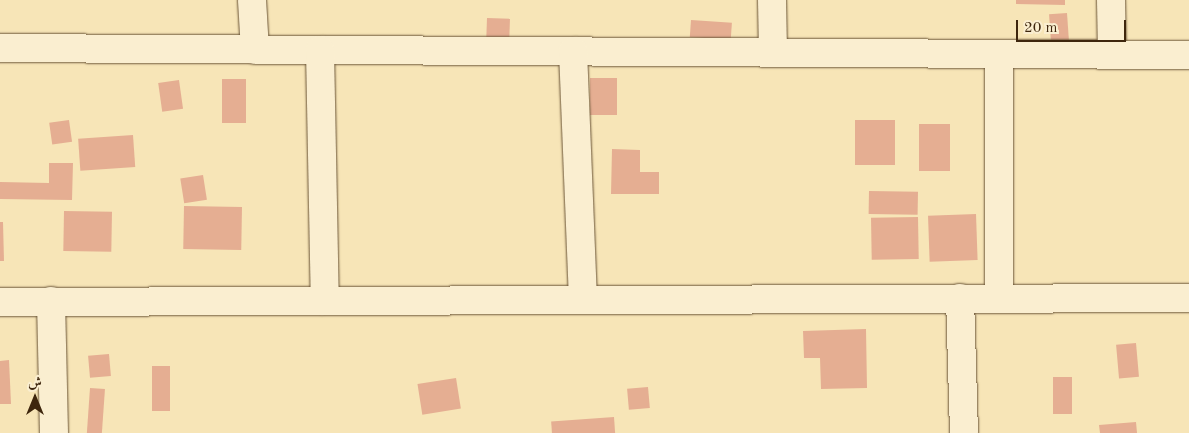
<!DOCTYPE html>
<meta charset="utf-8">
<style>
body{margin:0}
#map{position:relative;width:1189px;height:433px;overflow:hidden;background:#f7e5b7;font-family:"Old Standard TT",Amiri,serif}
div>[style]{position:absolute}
.building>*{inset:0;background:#e5ae92;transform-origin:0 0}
.roads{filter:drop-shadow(0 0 1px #6c5638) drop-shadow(0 0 1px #6c5638)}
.minor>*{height:28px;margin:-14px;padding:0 14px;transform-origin:14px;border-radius:14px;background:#faeed0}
span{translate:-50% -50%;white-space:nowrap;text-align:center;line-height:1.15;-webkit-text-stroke:4.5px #faeed0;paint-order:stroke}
.north{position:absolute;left:10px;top:373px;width:50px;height:50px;-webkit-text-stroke:4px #faeed0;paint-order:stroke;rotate:0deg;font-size:14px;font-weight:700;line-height:20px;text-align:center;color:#3e260d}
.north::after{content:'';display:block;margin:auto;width:18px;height:22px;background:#3e260d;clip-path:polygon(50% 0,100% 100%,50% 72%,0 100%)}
.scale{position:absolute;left:1016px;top:20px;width:110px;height:22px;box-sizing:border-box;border:2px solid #3e260d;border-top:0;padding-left:6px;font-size:15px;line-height:18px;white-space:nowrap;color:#3e260d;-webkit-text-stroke:4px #faeed0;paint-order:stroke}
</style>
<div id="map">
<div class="building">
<i style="clip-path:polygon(1016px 0,1065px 0,1065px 5px,1016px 4px)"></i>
<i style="left:1067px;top:13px;width:29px;height:18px;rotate:86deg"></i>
<i style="left:487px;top:18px;width:23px;height:24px;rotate:2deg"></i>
<i style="left:691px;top:20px;width:41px;height:17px;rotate:4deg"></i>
<i style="left:590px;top:78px;width:27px;height:37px"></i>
<i style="left:222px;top:79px;width:24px;height:44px"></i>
<i style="left:179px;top:80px;width:29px;height:21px;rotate:82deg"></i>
<i style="left:69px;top:120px;width:22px;height:20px;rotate:82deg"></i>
<i style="left:855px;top:120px;width:40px;height:45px"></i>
<i style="left:919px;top:124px;width:31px;height:47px"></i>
<i style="left:133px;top:135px;width:32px;height:55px;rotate:86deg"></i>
<i style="clip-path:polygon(612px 149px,640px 150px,640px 172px,659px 172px,659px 194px,611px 194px)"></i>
<i style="clip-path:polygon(49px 163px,73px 163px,72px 200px,0 199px,0 182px,49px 183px)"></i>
<i style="left:203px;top:175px;width:25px;height:23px;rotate:81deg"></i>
<i style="left:869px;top:191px;width:49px;height:23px;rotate:1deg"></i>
<i style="left:184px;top:206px;width:58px;height:43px;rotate:1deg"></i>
<i style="left:64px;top:211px;width:48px;height:40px;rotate:1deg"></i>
<i style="left:976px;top:214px;width:46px;height:48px;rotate:88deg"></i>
<i style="left:918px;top:217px;width:42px;height:47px;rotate:89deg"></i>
<i style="clip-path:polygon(0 222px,3px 222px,4px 261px,0 261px)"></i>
<i style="clip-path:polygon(866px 329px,867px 388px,821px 389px,820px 358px,804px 358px,803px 331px)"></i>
<i style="left:1136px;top:343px;width:34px;height:20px;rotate:85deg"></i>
<i style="left:109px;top:354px;width:22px;height:21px;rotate:85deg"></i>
<i style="clip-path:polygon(9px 360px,11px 404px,0 404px,0 361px)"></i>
<i style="left:152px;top:366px;width:18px;height:45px"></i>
<i style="left:1053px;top:377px;width:19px;height:37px"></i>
<i style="left:456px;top:378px;width:31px;height:39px;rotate:81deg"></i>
<i style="left:648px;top:387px;width:21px;height:21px;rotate:85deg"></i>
<i style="left:90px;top:388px;width:15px;height:45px;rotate:4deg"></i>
<i style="left:614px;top:417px;width:16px;height:63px;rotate:86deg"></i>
<i style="clip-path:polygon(1136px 422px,1137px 433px,1100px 433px,1099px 425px)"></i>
</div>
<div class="roads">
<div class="minor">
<i style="left:252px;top:0;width:50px;rotate:86.6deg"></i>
<i style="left:772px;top:0;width:51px;rotate:88.9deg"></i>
<i style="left:1111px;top:0;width:54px;rotate:88.9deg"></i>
<i style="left:0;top:48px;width:1189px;rotate:0.34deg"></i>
<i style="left:320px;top:50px;width:251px;rotate:88.9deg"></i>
<i style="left:573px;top:51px;width:249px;rotate:87.7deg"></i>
<i style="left:999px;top:54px;width:244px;rotate:90deg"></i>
<i style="left:960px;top:298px;width:135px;rotate:88.3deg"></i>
<i style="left:51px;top:301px;width:132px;rotate:88.7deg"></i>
<i style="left:0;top:302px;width:1189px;rotate:-0.19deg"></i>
</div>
</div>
<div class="north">ش</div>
<div class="scale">20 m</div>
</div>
